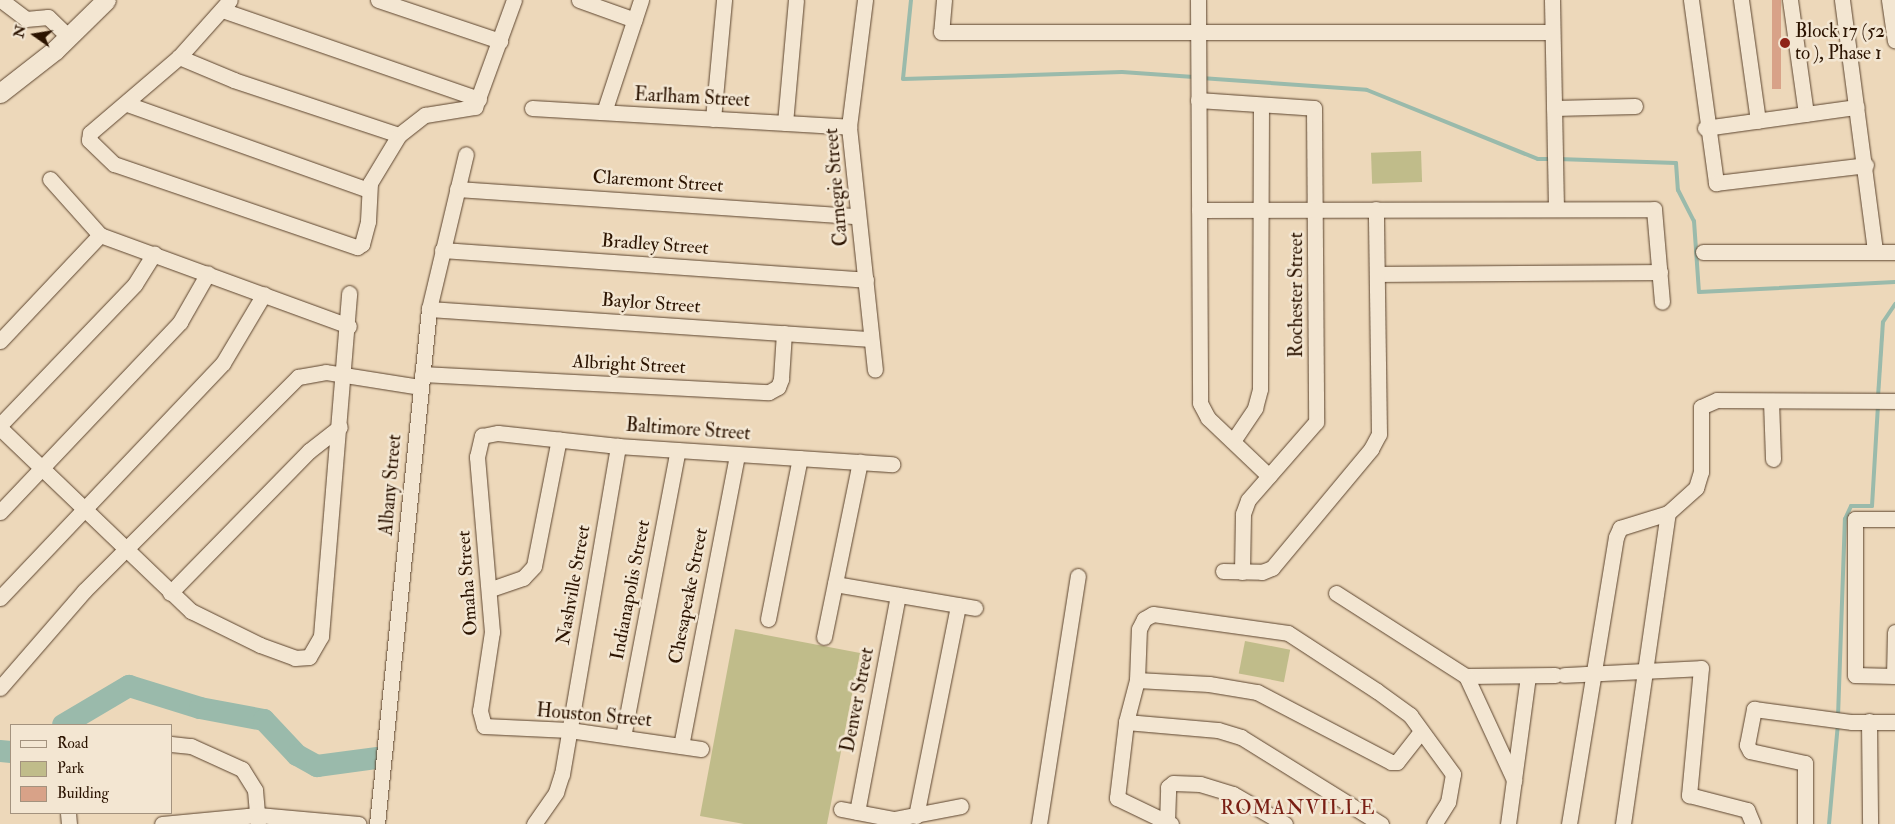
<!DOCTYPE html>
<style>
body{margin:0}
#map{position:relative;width:1895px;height:824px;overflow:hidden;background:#edd8ba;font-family:"IM FELL Double Pica",serif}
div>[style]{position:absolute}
.green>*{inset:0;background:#c0bc8a;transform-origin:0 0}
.stream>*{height:4px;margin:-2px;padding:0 2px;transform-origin:2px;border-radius:2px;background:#9abaab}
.river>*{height:22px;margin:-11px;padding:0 11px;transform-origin:11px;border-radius:11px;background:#9abaab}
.building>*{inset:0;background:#d8a288;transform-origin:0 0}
.roads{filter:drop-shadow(0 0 1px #5c442e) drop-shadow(0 0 1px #5c442e)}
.minor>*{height:15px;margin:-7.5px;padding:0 7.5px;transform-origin:7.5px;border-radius:7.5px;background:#f3e6d2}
.tertiary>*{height:19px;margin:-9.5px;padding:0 9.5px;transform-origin:9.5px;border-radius:9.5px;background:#f3e6d2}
.dots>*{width:14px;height:14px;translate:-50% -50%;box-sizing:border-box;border:2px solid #f3e6d2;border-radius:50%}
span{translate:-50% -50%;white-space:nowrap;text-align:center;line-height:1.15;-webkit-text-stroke:5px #f3e6d2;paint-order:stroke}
.poi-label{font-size:19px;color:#2b1300}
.left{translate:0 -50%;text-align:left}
.street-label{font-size:19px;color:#2b1300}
.neighbourhood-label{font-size:20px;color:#7a1f14;letter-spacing:1px}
.legend{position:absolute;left:10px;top:724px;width:162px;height:90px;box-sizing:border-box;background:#f3e6d2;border:1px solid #a3927e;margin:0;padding:6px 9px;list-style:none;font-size:15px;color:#2b1300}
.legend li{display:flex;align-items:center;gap:10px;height:25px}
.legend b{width:25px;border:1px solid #a3927e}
.north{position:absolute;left:10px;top:10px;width:50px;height:50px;-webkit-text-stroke:4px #f3e6d2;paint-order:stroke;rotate:283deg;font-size:14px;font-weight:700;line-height:20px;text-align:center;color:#2b1300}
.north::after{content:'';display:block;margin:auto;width:18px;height:22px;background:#2b1300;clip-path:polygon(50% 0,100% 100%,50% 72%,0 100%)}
</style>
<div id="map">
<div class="green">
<i style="left:1421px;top:151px;width:31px;height:50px;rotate:88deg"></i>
<i style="clip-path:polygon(735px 629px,860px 653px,827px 824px,744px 824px,700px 816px)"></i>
<i style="left:1245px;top:641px;width:46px;height:33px;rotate:11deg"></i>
</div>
<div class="stream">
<i style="left:911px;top:0;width:79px;rotate:95.8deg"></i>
<i style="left:903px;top:79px;width:219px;rotate:-1.8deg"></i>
<i style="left:1122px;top:72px;width:72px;rotate:4deg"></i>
<i style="left:1201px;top:78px;width:166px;rotate:4.1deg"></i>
<i style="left:1367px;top:90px;width:184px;rotate:22deg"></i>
<i style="left:1538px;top:159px;width:13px"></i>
<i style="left:1558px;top:159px;width:118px;rotate:1.9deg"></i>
<i style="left:1676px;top:163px;width:27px;rotate:86deg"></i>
<i style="left:1678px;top:190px;width:35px;rotate:63deg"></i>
<i style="left:1694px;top:221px;width:71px;rotate:86deg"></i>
<i style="left:1699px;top:292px;width:196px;rotate:-2.9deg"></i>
<i style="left:1878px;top:397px;width:75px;rotate:-86.2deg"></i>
<i style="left:1883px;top:322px;width:22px;rotate:-56deg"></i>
<i style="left:1838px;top:717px;width:198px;rotate:-88deg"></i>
<i style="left:1845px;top:519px;width:14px;rotate:-65deg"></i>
<i style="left:1851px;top:506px;width:21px"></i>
<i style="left:1872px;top:506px;width:102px;rotate:-86.6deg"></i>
<i style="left:1829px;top:824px;width:100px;rotate:-84.9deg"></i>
</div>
<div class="river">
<i style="left:63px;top:725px;width:77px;rotate:-30.6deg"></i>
<i style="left:129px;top:686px;width:74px;rotate:17.2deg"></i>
<i style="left:200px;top:708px;width:65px;rotate:10.6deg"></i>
<i style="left:264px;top:720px;width:48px;rotate:46.7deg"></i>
<i style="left:297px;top:755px;width:23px;rotate:29deg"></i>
<i style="left:317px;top:766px;width:61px;rotate:-7.6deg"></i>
<i style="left:0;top:751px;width:11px;rotate:5deg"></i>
</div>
<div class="building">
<i style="left:1772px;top:0;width:9px;height:89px"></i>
</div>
<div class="roads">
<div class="minor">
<i style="left:1px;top:0;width:31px;rotate:37deg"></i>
<i style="left:26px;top:19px;width:22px;rotate:-5deg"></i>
<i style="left:48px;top:17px;width:29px;rotate:44deg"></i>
<i style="left:378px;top:0;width:129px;rotate:18.6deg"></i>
<i style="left:579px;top:0;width:59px;rotate:19.7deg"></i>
<i style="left:865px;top:0;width:128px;rotate:97.2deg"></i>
<i style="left:849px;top:127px;width:244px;rotate:83.9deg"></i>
<i style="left:944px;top:0;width:32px;rotate:95deg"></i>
<i style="left:941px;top:32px;width:611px"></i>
<i style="left:1198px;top:0;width:403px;rotate:89.7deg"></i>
<i style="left:1200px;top:403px;width:17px;rotate:62deg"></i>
<i style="left:1208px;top:418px;width:84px;rotate:43.6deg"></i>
<i style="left:1552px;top:0;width:209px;rotate:88.9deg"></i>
<i style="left:1691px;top:0;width:185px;rotate:82.2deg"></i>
<i style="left:1716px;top:183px;width:151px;rotate:-6.8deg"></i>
<i style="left:1741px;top:0;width:122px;rotate:82deg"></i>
<i style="left:1790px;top:0;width:115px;rotate:82deg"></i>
<i style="left:1842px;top:0;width:252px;rotate:82.5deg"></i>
<i style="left:1889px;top:0;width:41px;rotate:81.7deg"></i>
<i style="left:222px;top:10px;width:272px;rotate:19.1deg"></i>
<i style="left:179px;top:57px;width:76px;rotate:-48.2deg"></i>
<i style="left:1198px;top:100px;width:116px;rotate:3.9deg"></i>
<i style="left:1314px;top:108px;width:314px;rotate:89.6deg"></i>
<i style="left:1316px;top:422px;width:103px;rotate:131.1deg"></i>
<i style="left:1248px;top:500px;width:15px;rotate:110deg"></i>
<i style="left:1243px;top:514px;width:58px;rotate:91deg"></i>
<i style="left:127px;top:104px;width:257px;rotate:19.6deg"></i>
<i style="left:532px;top:108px;width:318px;rotate:3.4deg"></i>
<i style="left:1554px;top:108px;width:81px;rotate:-1.4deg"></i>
<i style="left:604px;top:112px;width:118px;rotate:-71.7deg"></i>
<i style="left:713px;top:119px;width:120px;rotate:-84.7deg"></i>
<i style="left:785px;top:123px;width:123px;rotate:-84.9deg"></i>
<i style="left:1705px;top:128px;width:153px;rotate:-7.9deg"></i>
<i style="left:399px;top:135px;width:174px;rotate:-161.6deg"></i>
<i style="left:234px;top:80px;width:60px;rotate:-157.3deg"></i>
<i style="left:179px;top:57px;width:117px;rotate:139.5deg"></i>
<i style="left:90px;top:133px;width:7px;rotate:98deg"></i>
<i style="left:89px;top:140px;width:35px;rotate:44deg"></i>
<i style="left:114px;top:164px;width:257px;rotate:18.9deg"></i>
<i style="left:357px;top:247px;width:6px;rotate:-31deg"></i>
<i style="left:362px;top:244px;width:24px;rotate:-75deg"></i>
<i style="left:368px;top:221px;width:38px;rotate:-87deg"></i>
<i style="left:370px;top:183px;width:56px;rotate:-58.9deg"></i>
<i style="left:399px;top:135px;width:33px;rotate:-38deg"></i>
<i style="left:425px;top:115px;width:51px;rotate:-9.1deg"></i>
<i style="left:475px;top:107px;width:114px;rotate:-70deg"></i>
<i style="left:50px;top:179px;width:75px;rotate:48.2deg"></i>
<i style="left:457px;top:189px;width:401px;rotate:3.9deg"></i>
<i style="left:1199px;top:210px;width:455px;rotate:-0.1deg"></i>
<i style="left:1654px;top:209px;width:93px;rotate:85.1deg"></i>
<i style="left:442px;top:250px;width:425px;rotate:4deg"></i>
<i style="left:1703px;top:252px;width:192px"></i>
<i style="left:1378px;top:274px;width:282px;rotate:-0.4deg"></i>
<i style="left:429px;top:309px;width:443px;rotate:3.9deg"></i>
<i style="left:0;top:341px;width:146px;rotate:-46.7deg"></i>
<i style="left:100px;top:235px;width:265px;rotate:20.1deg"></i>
<i style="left:422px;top:374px;width:347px;rotate:3deg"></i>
<i style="left:769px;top:392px;width:10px;rotate:-29deg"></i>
<i style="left:778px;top:387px;width:9px;rotate:-69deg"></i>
<i style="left:781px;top:379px;width:46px;rotate:-86.3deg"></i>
<i style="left:1771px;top:401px;width:58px;rotate:88deg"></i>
<i style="left:0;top:425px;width:195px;rotate:-46.2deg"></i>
<i style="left:135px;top:284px;width:36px;rotate:-58deg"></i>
<i style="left:0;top:428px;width:265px;rotate:43.8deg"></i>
<i style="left:191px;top:611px;width:77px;rotate:26.2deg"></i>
<i style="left:260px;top:645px;width:37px;rotate:20deg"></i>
<i style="left:295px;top:658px;width:14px;rotate:-4deg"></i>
<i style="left:309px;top:657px;width:24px;rotate:-60deg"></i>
<i style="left:321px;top:636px;width:344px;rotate:-85.3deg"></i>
<i style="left:1233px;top:441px;width:40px;rotate:-56deg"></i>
<i style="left:1255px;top:408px;width:20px;rotate:-75deg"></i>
<i style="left:1260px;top:389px;width:284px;rotate:-89.8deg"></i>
<i style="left:0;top:512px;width:262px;rotate:-46.5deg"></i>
<i style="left:180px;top:322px;width:56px;rotate:-60.3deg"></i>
<i style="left:1895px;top:519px;width:40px;rotate:180deg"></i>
<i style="left:1855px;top:519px;width:156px;rotate:90deg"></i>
<i style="left:1855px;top:675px;width:40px;rotate:1.4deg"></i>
<i style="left:1223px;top:571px;width:39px;rotate:1deg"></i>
<i style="left:1262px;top:572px;width:11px;rotate:-22deg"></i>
<i style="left:1272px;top:568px;width:155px;rotate:-50.2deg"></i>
<i style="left:1371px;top:449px;width:17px;rotate:-62deg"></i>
<i style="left:1379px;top:434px;width:225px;rotate:-90.8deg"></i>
<i style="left:835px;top:584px;width:142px;rotate:9.7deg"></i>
<i style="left:491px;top:589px;width:34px;rotate:-19deg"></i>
<i style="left:523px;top:578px;width:16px;rotate:-47deg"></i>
<i style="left:534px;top:566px;width:129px;rotate:-78.9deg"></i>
<i style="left:170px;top:593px;width:199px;rotate:-45.6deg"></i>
<i style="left:309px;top:451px;width:39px;rotate:-38deg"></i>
<i style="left:1336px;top:593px;width:154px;rotate:32.6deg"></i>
<i style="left:1466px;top:676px;width:89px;rotate:-0.6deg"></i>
<i style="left:0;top:598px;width:324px;rotate:-46.5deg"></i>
<i style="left:223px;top:363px;width:80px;rotate:-59.3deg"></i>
<i style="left:768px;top:619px;width:164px;rotate:-78.8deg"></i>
<i style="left:824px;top:637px;width:179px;rotate:-78.4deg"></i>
<i style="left:1564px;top:675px;width:137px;rotate:-2.9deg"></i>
<i style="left:1701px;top:668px;width:128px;rotate:95.4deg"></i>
<i style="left:1689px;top:795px;width:60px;rotate:14.5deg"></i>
<i style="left:1747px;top:810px;width:15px;rotate:67deg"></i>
<i style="left:1466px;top:676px;width:115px;rotate:65.2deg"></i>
<i style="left:1894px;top:676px;width:44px;rotate:-88.7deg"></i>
<i style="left:1137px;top:680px;width:72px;rotate:3.2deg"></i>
<i style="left:1209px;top:684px;width:49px;rotate:9.5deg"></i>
<i style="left:1257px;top:692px;width:151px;rotate:27.6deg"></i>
<i style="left:1391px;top:762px;width:6px"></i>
<i style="left:1397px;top:762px;width:39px;rotate:-52deg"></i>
<i style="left:0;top:688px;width:128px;rotate:-49.1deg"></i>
<i style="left:84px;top:591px;width:303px;rotate:-45deg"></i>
<i style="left:298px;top:377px;width:28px;rotate:-10deg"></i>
<i style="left:326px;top:372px;width:95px;rotate:9.1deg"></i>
<i style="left:1869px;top:721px;width:103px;rotate:89.4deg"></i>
<i style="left:1126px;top:722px;width:92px;rotate:5deg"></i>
<i style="left:1218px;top:730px;width:24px;rotate:17deg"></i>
<i style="left:1241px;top:737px;width:165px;rotate:31.9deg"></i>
<i style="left:623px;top:737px;width:292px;rotate:-79.2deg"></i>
<i style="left:171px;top:744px;width:20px;rotate:6deg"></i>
<i style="left:191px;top:746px;width:56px;rotate:24.3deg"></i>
<i style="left:242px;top:769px;width:25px;rotate:58deg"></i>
<i style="left:255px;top:790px;width:34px;rotate:85deg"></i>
<i style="left:681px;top:746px;width:297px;rotate:-79.1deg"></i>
<i style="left:701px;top:749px;width:133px;rotate:-171.8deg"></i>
<i style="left:569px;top:730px;width:85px;rotate:-177.3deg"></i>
<i style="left:484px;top:726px;width:16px;rotate:-105deg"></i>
<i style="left:480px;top:711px;width:80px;rotate:-81.4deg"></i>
<i style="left:492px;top:632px;width:176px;rotate:-94.9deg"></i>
<i style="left:477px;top:457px;width:22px;rotate:-77deg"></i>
<i style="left:482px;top:436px;width:16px;rotate:-11deg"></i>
<i style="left:498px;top:433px;width:121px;rotate:6.2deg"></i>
<i style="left:618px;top:446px;width:275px;rotate:3.8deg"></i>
<i style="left:841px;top:809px;width:54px;rotate:10.7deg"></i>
<i style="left:894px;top:819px;width:68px;rotate:-11deg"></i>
<i style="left:857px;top:812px;width:221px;rotate:-79.3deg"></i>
<i style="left:68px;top:813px;width:11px;rotate:85deg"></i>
<i style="left:916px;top:816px;width:215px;rotate:-78.7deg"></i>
<i style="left:1167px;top:822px;width:35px;rotate:-88deg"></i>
<i style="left:1168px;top:787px;width:6px;rotate:-39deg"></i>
<i style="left:1173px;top:783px;width:27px;rotate:2deg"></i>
<i style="left:1200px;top:784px;width:34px;rotate:17deg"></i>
<i style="left:1233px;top:794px;width:60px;rotate:30deg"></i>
<i style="left:162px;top:824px;width:96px;rotate:-5.4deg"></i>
<i style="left:258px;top:815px;width:101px;rotate:5.1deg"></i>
<i style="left:377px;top:824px;width:518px;rotate:-84.23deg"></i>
<i style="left:429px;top:309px;width:159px;rotate:-76.6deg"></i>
<i style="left:534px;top:824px;width:39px;rotate:-55deg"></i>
<i style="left:556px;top:792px;width:19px;rotate:-72deg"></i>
<i style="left:562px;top:774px;width:333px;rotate:-80.3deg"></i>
<i style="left:1039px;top:824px;width:251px;rotate:-81.1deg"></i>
<i style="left:1171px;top:824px;width:60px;rotate:-154.3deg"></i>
<i style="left:1117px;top:798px;width:77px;rotate:-83.2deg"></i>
<i style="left:1126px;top:722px;width:43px;rotate:-75.3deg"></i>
<i style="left:1137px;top:680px;width:51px;rotate:-87.8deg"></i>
<i style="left:1139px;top:629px;width:11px;rotate:-63deg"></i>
<i style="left:1144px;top:619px;width:10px;rotate:-29deg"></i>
<i style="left:1153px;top:614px;width:136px;rotate:8deg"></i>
<i style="left:1288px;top:633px;width:106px;rotate:33.1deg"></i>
<i style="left:1377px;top:691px;width:41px;rotate:36deg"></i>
<i style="left:1410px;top:715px;width:73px;rotate:53.9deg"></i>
<i style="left:1453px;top:774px;width:28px;rotate:100deg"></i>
<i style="left:1448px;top:802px;width:26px;rotate:122deg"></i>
<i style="left:1508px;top:824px;width:148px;rotate:-82.3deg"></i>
<i style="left:1569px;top:824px;width:291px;rotate:-80.7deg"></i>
<i style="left:1616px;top:537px;width:10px;rotate:-66deg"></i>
<i style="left:1620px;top:528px;width:50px;rotate:-17.4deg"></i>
<i style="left:1668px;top:513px;width:38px;rotate:-42deg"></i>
<i style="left:1696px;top:488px;width:17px;rotate:-73deg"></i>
<i style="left:1701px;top:472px;width:65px;rotate:-90deg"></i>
<i style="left:1701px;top:407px;width:17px;rotate:-24deg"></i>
<i style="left:1717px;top:400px;width:178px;rotate:0.3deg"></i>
<i style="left:1623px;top:824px;width:314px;rotate:-81.8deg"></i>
<i style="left:1805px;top:824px;width:61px;rotate:-90deg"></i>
<i style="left:1805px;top:763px;width:56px;rotate:-167.7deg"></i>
<i style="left:1750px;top:751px;width:7px;rotate:-117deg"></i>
<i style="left:1747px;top:745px;width:37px;rotate:-79deg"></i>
<i style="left:1754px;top:709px;width:99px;rotate:7.6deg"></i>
<i style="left:1852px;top:722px;width:43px"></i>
</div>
<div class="tertiary">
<i style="left:0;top:93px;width:70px;rotate:-38deg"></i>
<i style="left:55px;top:50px;width:71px;rotate:-44.4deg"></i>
</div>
</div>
<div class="dots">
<i style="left:1785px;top:43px;background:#8f2418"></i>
</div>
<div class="poi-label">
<span class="left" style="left:1795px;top:43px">Block 17 (52<br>to ), Phase 1</span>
</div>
<div class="street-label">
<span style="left:692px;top:98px;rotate:3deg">Earlham Street</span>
<span style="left:658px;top:182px;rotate:4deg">Claremont Street</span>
<span style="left:837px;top:187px;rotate:-95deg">Carnegie Street</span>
<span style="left:655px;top:245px;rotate:4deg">Bradley Street</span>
<span style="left:1297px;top:295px;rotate:-90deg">Rochester Street</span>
<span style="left:651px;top:304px;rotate:4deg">Baylor Street</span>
<span style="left:629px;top:365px;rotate:3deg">Albright Street</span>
<span style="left:688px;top:430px;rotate:4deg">Baltimore Street</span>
<span style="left:391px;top:485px;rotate:-85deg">Albany Street</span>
<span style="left:468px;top:583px;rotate:-94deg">Omaha Street</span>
<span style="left:574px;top:585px;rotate:-80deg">Nashville Street</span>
<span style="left:631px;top:590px;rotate:-79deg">Indianapolis Street</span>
<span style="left:689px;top:596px;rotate:-79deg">Chesapeake Street</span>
<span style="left:858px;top:700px;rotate:-79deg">Denver Street</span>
<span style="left:594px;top:716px;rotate:5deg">Houston Street</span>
</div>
<div class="neighbourhood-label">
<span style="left:1298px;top:807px">ROMANVILLE</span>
</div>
<ul class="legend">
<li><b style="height:6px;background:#f3e6d2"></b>Road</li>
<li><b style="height:14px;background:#c0bc8a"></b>Park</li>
<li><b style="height:14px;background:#d8a288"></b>Building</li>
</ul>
<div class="north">N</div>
</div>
